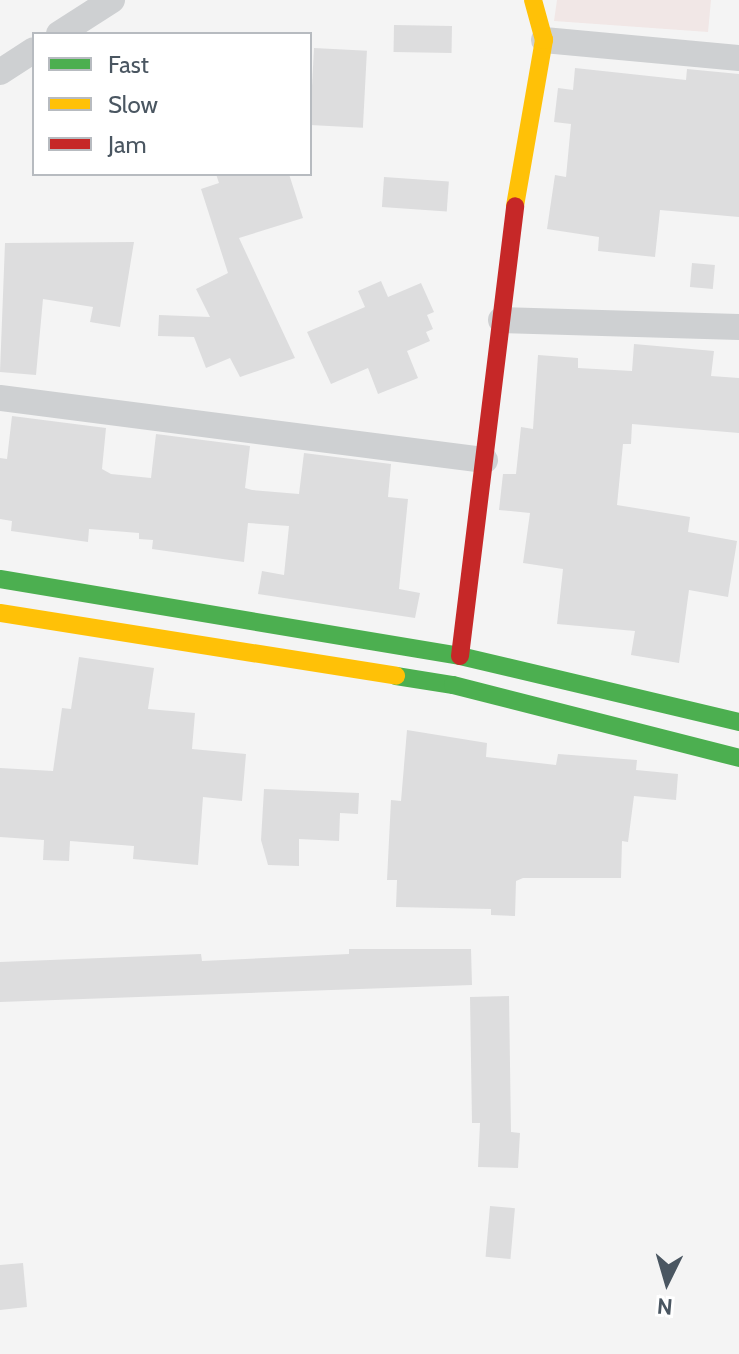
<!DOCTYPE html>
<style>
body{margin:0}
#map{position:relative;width:739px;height:1354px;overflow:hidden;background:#f4f4f4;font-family:Cabin,sans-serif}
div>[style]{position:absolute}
.medical>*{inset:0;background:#f1e7e6}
.building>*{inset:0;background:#ddddde;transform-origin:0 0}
.street>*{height:26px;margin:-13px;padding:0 13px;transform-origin:13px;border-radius:13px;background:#ced0d2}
.fast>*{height:18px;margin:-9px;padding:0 9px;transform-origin:9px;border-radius:9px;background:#4caf50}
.slow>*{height:18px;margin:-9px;padding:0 9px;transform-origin:9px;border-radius:9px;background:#ffc107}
.jam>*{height:18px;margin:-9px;padding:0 9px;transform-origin:9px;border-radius:9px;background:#c62828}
span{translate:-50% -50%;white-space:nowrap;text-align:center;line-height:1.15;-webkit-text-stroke:8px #fff;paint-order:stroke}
.legend{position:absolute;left:32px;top:32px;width:280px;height:144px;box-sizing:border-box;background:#fff;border:2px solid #b7bbc0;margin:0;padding:10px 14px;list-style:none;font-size:24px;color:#4a5661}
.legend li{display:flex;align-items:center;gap:16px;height:40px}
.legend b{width:40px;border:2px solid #b7bbc0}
.north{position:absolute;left:627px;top:1242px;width:80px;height:80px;-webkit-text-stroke:6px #fff;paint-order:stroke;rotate:185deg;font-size:22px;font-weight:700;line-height:32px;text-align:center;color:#4a5661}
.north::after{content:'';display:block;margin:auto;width:28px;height:36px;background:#4a5661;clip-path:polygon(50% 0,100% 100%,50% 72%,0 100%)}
</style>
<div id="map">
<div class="medical">
<i style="clip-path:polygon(557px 0,711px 0,708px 32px,554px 21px)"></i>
</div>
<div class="building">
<i style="left:394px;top:25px;width:58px;height:27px;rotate:1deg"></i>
<i style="left:314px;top:48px;width:53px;height:77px;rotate:3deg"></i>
<i style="clip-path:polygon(575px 68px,686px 80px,687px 69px,739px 74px,739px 217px,660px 210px,655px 257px,598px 251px,599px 237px,547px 229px,555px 175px,566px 177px,571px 124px,554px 122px,558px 88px,573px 90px)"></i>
<i style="clip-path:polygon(216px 174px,289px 174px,303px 218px,239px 238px,295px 358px,240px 377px,230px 358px,206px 368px,194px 337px,158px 336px,159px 315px,210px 317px,196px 289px,228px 273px,201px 189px,219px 183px)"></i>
<i style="left:384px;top:177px;width:65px;height:30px;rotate:4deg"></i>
<i style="clip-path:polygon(134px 242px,120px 327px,90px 322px,93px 307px,43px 299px,36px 375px,0 372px,5px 243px)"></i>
<i style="left:692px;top:263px;width:23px;height:24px;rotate:5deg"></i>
<i style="clip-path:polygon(381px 281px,388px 297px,421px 283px,434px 312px,427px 315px,433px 329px,426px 332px,430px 341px,407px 351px,418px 378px,378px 394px,368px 368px,331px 384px,307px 332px,365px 307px,358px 291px)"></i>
<i style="clip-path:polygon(634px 344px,714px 351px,711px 376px,739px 378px,739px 433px,632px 424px,631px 444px,623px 444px,617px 505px,690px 517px,688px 532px,737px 541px,728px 597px,689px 590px,679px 663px,631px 655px,635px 631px,557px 624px,563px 569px,523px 563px,530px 513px,499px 510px,503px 474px,516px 474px,521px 427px,533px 429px,538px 355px,578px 358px,578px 368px,632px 371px)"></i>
<i style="clip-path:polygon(12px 416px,106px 428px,102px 469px,111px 474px,151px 478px,156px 434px,250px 446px,245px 488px,252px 490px,299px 494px,304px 453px,391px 464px,388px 497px,408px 499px,399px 589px,420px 593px,415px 618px,258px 594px,262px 571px,284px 575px,289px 526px,248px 523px,244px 562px,152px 549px,153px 540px,139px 539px,139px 533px,89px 529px,88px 542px,11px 531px,12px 521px,0 519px,0 458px,7px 459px)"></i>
<i style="clip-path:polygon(79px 657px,154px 668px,148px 709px,195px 713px,192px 749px,246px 754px,242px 801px,203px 797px,198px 865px,133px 859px,134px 846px,70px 841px,69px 861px,43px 860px,44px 840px,0 837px,0 768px,53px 771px,62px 708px,71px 709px)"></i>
<i style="clip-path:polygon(407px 730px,487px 743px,486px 757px,556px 765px,558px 754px,637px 760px,636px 770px,678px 774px,676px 800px,634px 796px,628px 842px,622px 841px,621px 878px,523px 878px,516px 881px,515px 916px,491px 915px,491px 909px,396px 907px,397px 880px,387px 880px,391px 800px,401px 801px)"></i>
<i style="clip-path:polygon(264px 789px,359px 793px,358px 814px,340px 813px,339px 841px,299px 839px,299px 866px,268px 865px,261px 840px)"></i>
<i style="clip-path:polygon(349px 949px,471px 949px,472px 985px,0 1002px,0 962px,201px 954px,202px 961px,349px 954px)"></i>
<i style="clip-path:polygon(509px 996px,511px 1132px,520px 1133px,518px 1168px,478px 1167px,480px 1123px,472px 1123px,470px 997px)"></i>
<i style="left:490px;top:1206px;width:25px;height:51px;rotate:5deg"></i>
<i style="clip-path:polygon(23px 1263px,27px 1307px,0 1310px,0 1265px)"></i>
</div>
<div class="street">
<i style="left:59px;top:34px;width:63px;rotate:-32.7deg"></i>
<i style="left:544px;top:40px;width:196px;rotate:5.3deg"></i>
<i style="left:0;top:72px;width:40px;rotate:-32.9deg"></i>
<i style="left:501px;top:320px;width:238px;rotate:1.7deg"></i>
<i style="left:0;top:398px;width:489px;rotate:7.3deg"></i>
</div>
<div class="fast">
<i style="left:0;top:579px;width:466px;rotate:9.5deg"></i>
<i style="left:460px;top:656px;width:287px;rotate:13.3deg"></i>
<i style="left:396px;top:676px;width:58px;rotate:9deg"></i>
<i style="left:453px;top:685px;width:295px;rotate:14.3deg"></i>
</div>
<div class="slow">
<i style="left:515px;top:206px;width:169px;rotate:-80.1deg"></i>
<i style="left:544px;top:40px;width:41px;rotate:-105.4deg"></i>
<i style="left:0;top:613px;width:401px;rotate:9deg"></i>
</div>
<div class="jam">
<i style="left:460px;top:656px;width:453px;rotate:-83deg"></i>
</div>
<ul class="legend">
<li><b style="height:10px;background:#4caf50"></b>Fast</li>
<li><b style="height:10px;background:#ffc107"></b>Slow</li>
<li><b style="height:10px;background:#c62828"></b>Jam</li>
</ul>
<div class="north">N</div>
</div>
